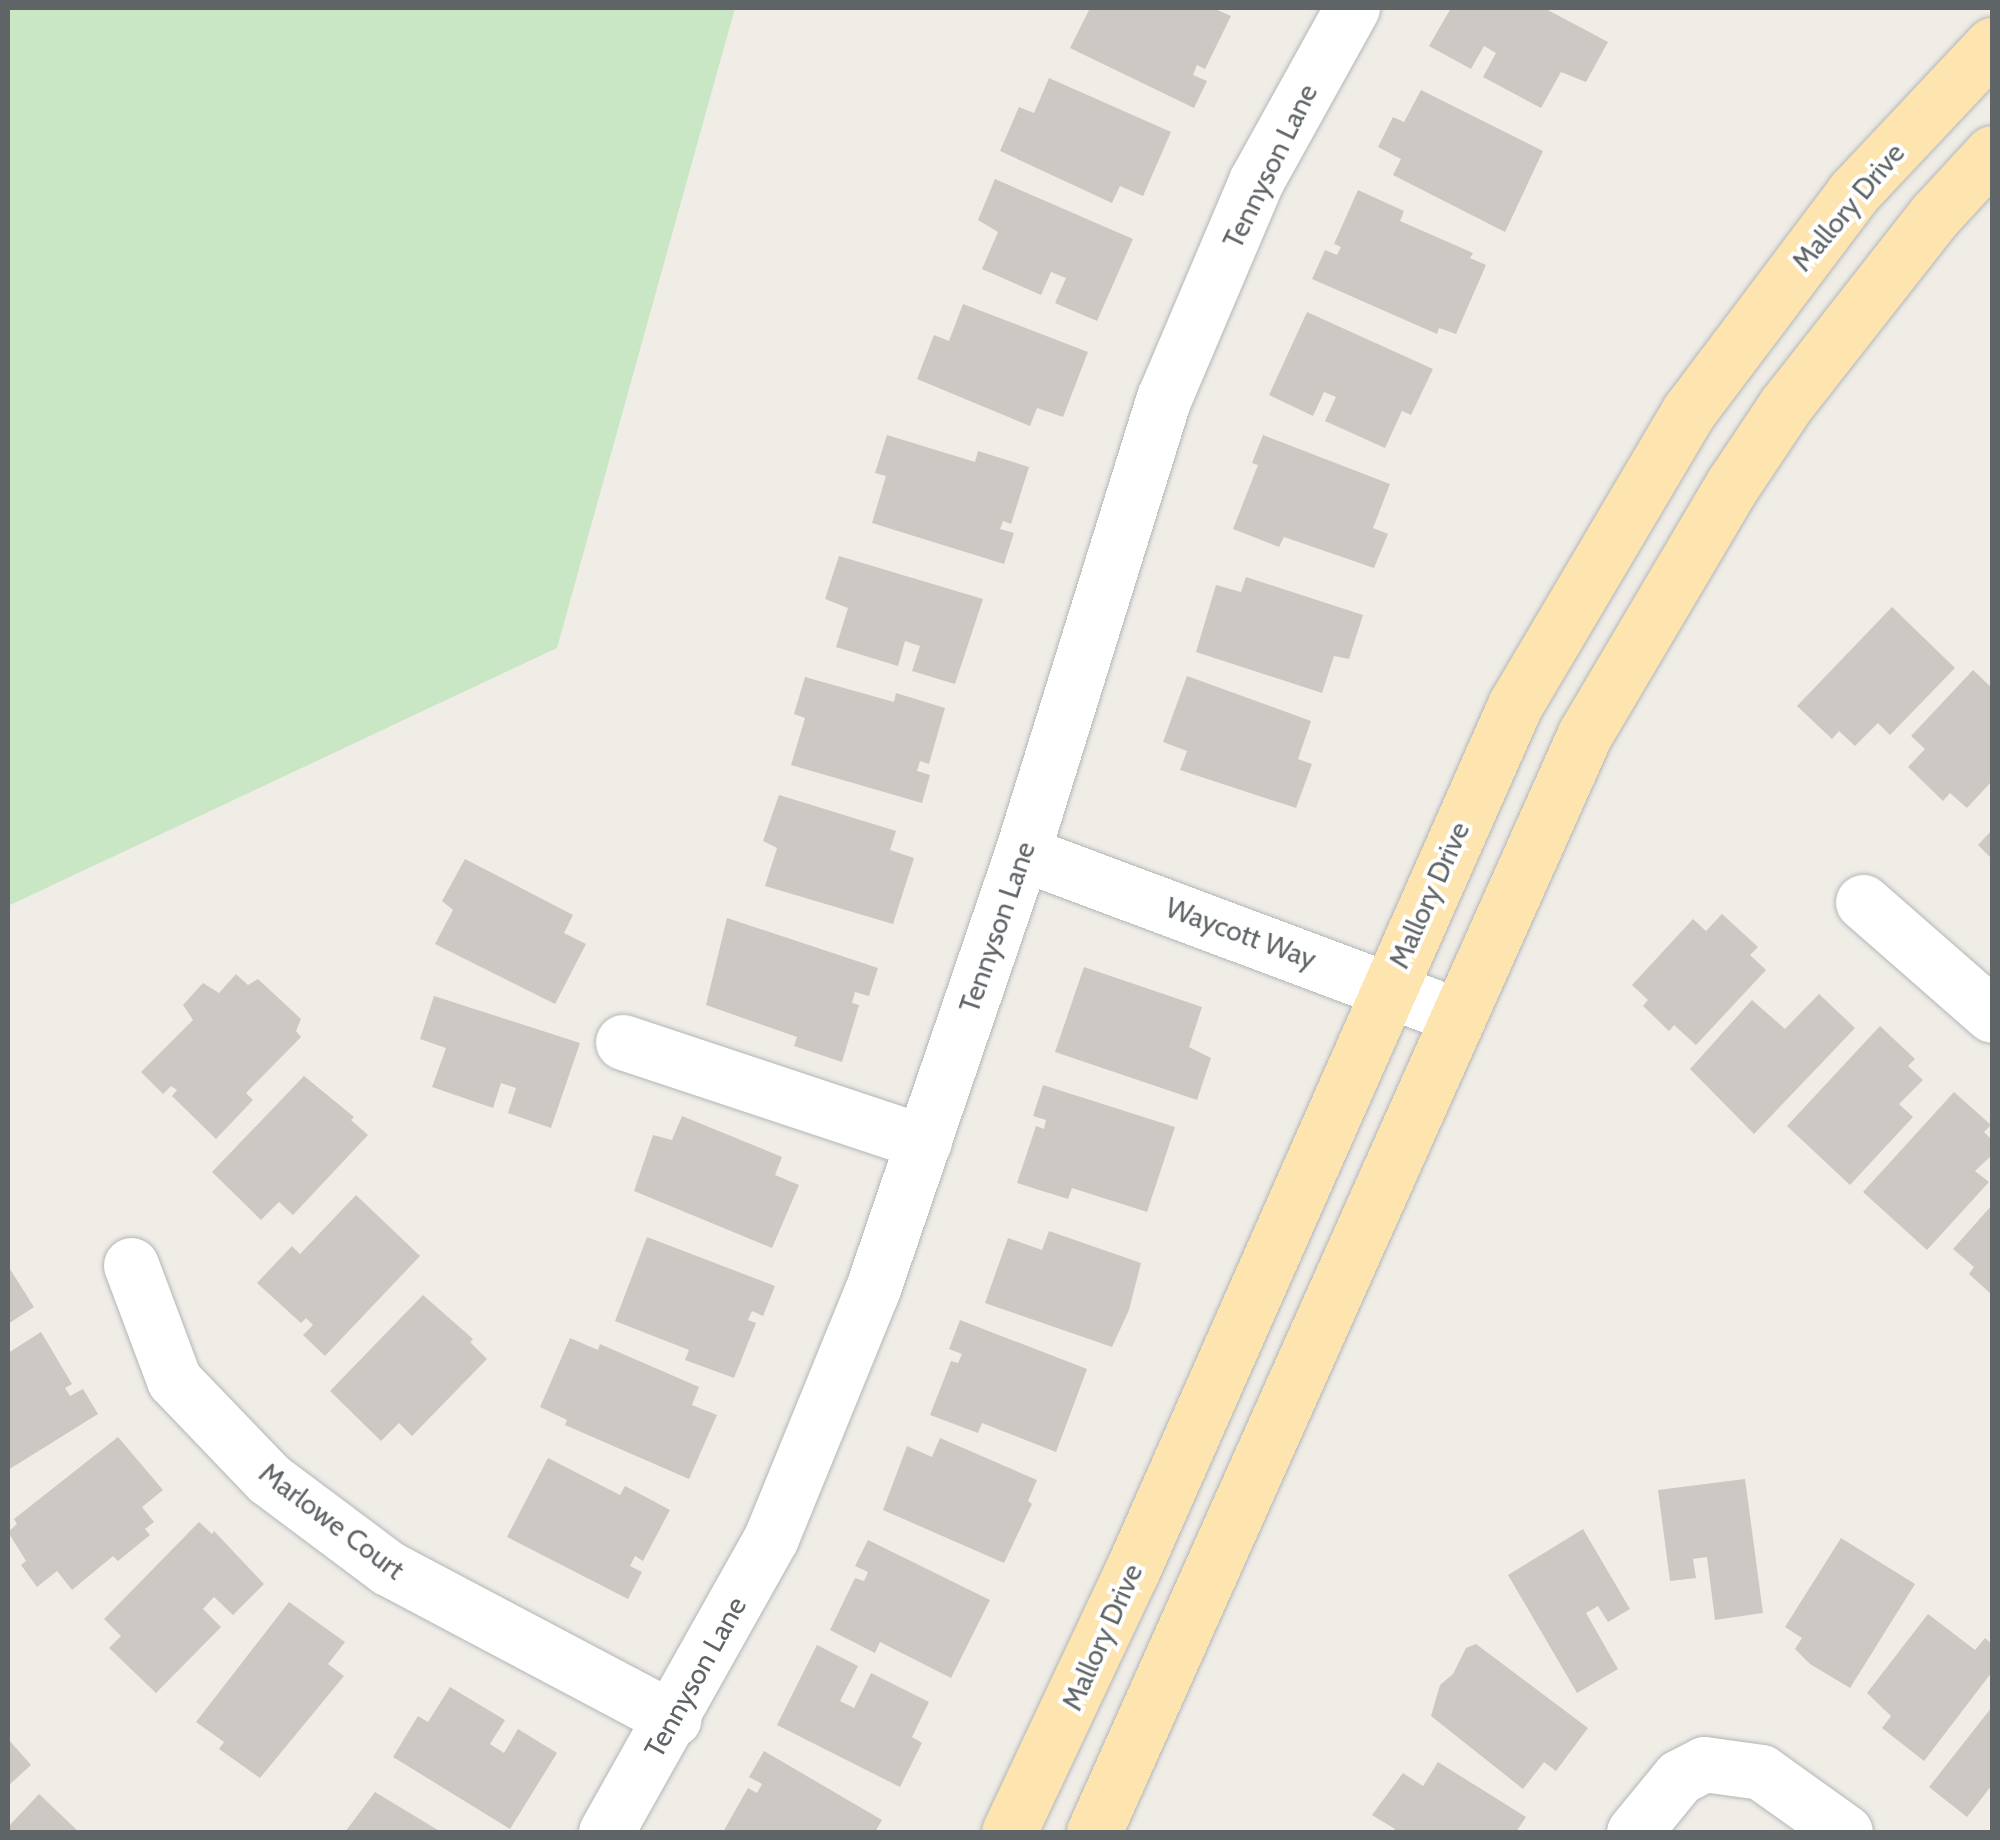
<!DOCTYPE html>
<style>
body{margin:0}
#map{position:relative;width:2000px;height:1840px;overflow:hidden;background:#f0ede7;font-family:Cabin,sans-serif}
div>[style]{position:absolute}
.green>*{inset:0;background:#cae7c5}
.building>*{inset:0;background:#ccc8c3}
.roads{filter:drop-shadow(0 0 2px #b2b6b9) drop-shadow(0 0 2px #b2b6b9)}
.minor>*{height:55px;margin:-27.5px;padding:0 27.5px;transform-origin:27.5px;border-radius:27.5px;background:#fff}
.major>*{height:55px;margin:-27.5px;padding:0 27.5px;transform-origin:27.5px;border-radius:27.5px;background:#fee5af}
span{translate:-50% -50%;white-space:nowrap;text-align:center;line-height:1.15;-webkit-text-stroke:8px #fff;paint-order:stroke}
.street-label{font-size:28px;color:#5f6467}
.frame{position:absolute;inset:0;border:10px solid #5f6467;pointer-events:none}
</style>
<div id="map">
<div class="green">
<i style="clip-path:polygon(8px 8px,735px 8px,557px 648px,8px 906px)"></i>
</div>
<div class="building">
<i style="clip-path:polygon(1090px 8px,1213px 8px,1231px 16px,1205px 69px,1197px 65px,1193px 75px,1207px 81px,1194px 108px,1070px 48px)"></i>
<i style="clip-path:polygon(1451px 8px,1544px 8px,1608px 42px,1586px 82px,1561px 72px,1541px 108px,1483px 77px,1496px 53px,1484px 46px,1471px 69px,1429px 46px)"></i>
<i style="clip-path:polygon(1049px 78px,1171px 132px,1143px 196px,1120px 186px,1112px 203px,1000px 151px,1019px 107px,1034px 113px)"></i>
<i style="clip-path:polygon(1421px 90px,1543px 151px,1505px 232px,1393px 175px,1401px 159px,1378px 147px,1393px 117px,1404px 122px)"></i>
<i style="clip-path:polygon(995px 179px,1133px 239px,1097px 321px,1055px 303px,1066px 278px,1051px 272px,1041px 295px,982px 269px,998px 232px,978px 220px)"></i>
<i style="clip-path:polygon(1358px 190px,1404px 211px,1400px 221px,1473px 253px,1470px 258px,1486px 265px,1456px 334px,1439px 328px,1437px 334px,1312px 279px,1325px 250px,1337px 255px,1341px 247px,1334px 244px)"></i>
<i style="clip-path:polygon(963px 304px,1088px 352px,1063px 417px,1037px 408px,1030px 426px,917px 379px,934px 335px,949px 341px)"></i>
<i style="clip-path:polygon(1307px 312px,1433px 369px,1411px 415px,1402px 411px,1385px 448px,1325px 421px,1336px 397px,1324px 392px,1313px 416px,1269px 395px)"></i>
<i style="clip-path:polygon(887px 435px,975px 462px,978px 451px,1029px 467px,1011px 524px,1003px 521px,1000px 529px,1014px 533px,1004px 564px,872px 523px,886px 476px,875px 473px)"></i>
<i style="clip-path:polygon(1263px 435px,1390px 484px,1373px 528px,1388px 534px,1374px 568px,1284px 537px,1279px 547px,1233px 529px,1258px 465px,1252px 463px)"></i>
<i style="clip-path:polygon(839px 556px,983px 599px,955px 684px,912px 671px,920px 646px,905px 641px,898px 666px,836px 647px,848px 608px,825px 599px)"></i>
<i style="clip-path:polygon(1246px 577px,1363px 615px,1349px 659px,1334px 656px,1322px 693px,1196px 652px,1216px 585px,1241px 592px)"></i>
<i style="clip-path:polygon(1892px 607px,1955px 668px,1890px 735px,1878px 723px,1855px 746px,1839px 731px,1832px 739px,1797px 706px)"></i>
<i style="clip-path:polygon(1973px 670px,1992px 688px,1992px 781px,1967px 808px,1950px 793px,1943px 801px,1908px 767px,1925px 749px,1911px 736px)"></i>
<i style="clip-path:polygon(1187px 676px,1311px 721px,1298px 759px,1312px 764px,1296px 808px,1180px 770px,1187px 751px,1163px 742px)"></i>
<i style="clip-path:polygon(805px 677px,894px 702px,896px 693px,945px 708px,929px 764px,920px 761px,917px 771px,930px 775px,922px 803px,791px 765px,805px 718px,794px 714px)"></i>
<i style="clip-path:polygon(779px 795px,896px 831px,890px 850px,914px 858px,893px 924px,765px 886px,777px 848px,763px 841px)"></i>
<i style="clip-path:polygon(1992px 830px,1992px 859px,1978px 845px)"></i>
<i style="clip-path:polygon(465px 859px,573px 915px,564px 933px,586px 944px,555px 1004px,435px 944px,453px 910px,442px 901px)"></i>
<i style="clip-path:polygon(1722px 914px,1758px 947px,1750px 955px,1766px 970px,1696px 1045px,1674px 1025px,1669px 1031px,1643px 1006px,1648px 1000px,1632px 985px,1693px 919px,1706px 931px)"></i>
<i style="clip-path:polygon(727px 918px,878px 968px,869px 996px,855px 992px,852px 1003px,859px 1005px,842px 1062px,794px 1046px,797px 1037px,706px 1005px)"></i>
<i style="clip-path:polygon(1084px 967px,1202px 1007px,1189px 1047px,1211px 1058px,1197px 1100px,1055px 1052px)"></i>
<i style="clip-path:polygon(236px 974px,248px 985px,258px 979px,301px 1019px,296px 1031px,301px 1037px,246px 1093px,253px 1100px,216px 1139px,172px 1096px,177px 1090px,171px 1086px,163px 1094px,141px 1072px,193px 1020px,183px 1005px,203px 983px,219px 993px)"></i>
<i style="clip-path:polygon(1819px 994px,1855px 1028px,1754px 1134px,1690px 1069px,1752px 1000px,1785px 1029px)"></i>
<i style="clip-path:polygon(434px 996px,580px 1043px,551px 1128px,508px 1113px,516px 1088px,501px 1083px,493px 1108px,432px 1087px,446px 1048px,420px 1039px)"></i>
<i style="clip-path:polygon(1880px 1026px,1915px 1059px,1908px 1066px,1923px 1080px,1899px 1104px,1913px 1117px,1850px 1185px,1787px 1126px)"></i>
<i style="clip-path:polygon(304px 1076px,354px 1117px,351px 1120px,368px 1135px,293px 1215px,279px 1202px,261px 1220px,212px 1172px)"></i>
<i style="clip-path:polygon(1043px 1085px,1175px 1127px,1147px 1212px,1072px 1188px,1068px 1199px,1017px 1183px,1036px 1126px,1044px 1129px,1046px 1120px,1033px 1116px)"></i>
<i style="clip-path:polygon(1954px 1092px,1991px 1125px,1984px 1132px,1992px 1140px,1992px 1155px,1975px 1171px,1989px 1182px,1927px 1250px,1863px 1192px)"></i>
<i style="clip-path:polygon(682px 1116px,782px 1157px,775px 1175px,799px 1185px,772px 1248px,634px 1191px,653px 1135px,672px 1140px)"></i>
<i style="clip-path:polygon(356px 1195px,420px 1256px,325px 1356px,303px 1335px,313px 1325px,306px 1318px,301px 1323px,257px 1283px,292px 1246px,300px 1254px)"></i>
<i style="clip-path:polygon(1992px 1205px,1992px 1295px,1969px 1274px,1974px 1267px,1953px 1249px)"></i>
<i style="clip-path:polygon(1049px 1231px,1141px 1263px,1129px 1310px,1112px 1347px,985px 1303px,1008px 1238px,1042px 1250px)"></i>
<i style="clip-path:polygon(647px 1237px,775px 1286px,763px 1316px,752px 1311px,748px 1320px,756px 1323px,734px 1378px,685px 1360px,689px 1350px,615px 1321px)"></i>
<i style="clip-path:polygon(8px 1266px,34px 1307px,8px 1324px)"></i>
<i style="clip-path:polygon(423px 1295px,473px 1339px,470px 1342px,487px 1359px,412px 1436px,399px 1423px,381px 1441px,330px 1391px)"></i>
<i style="clip-path:polygon(960px 1320px,1087px 1369px,1056px 1452px,982px 1423px,978px 1433px,930px 1415px,951px 1361px,958px 1363px,962px 1354px,949px 1349px)"></i>
<i style="clip-path:polygon(41px 1332px,72px 1384px,65px 1388px,70px 1396px,83px 1389px,98px 1414px,8px 1470px,8px 1353px)"></i>
<i style="clip-path:polygon(570px 1338px,598px 1350px,600px 1344px,699px 1387px,692px 1405px,717px 1415px,689px 1479px,565px 1425px,567px 1420px,540px 1407px)"></i>
<i style="clip-path:polygon(118px 1437px,163px 1490px,142px 1507px,154px 1522px,145px 1529px,150px 1535px,118px 1561px,113px 1556px,72px 1590px,57px 1571px,37px 1587px,21px 1565px,26px 1561px,8px 1532px,17px 1524px,14px 1519px)"></i>
<i style="clip-path:polygon(940px 1438px,1037px 1480px,1028px 1501px,1032px 1504px,1004px 1563px,883px 1510px,907px 1446px,932px 1457px)"></i>
<i style="clip-path:polygon(548px 1458px,620px 1495px,625px 1486px,670px 1510px,643px 1561px,635px 1556px,630px 1566px,642px 1572px,628px 1599px,507px 1537px)"></i>
<i style="clip-path:polygon(1745px 1479px,1763px 1613px,1715px 1620px,1707px 1557px,1693px 1559px,1696px 1578px,1670px 1581px,1658px 1490px)"></i>
<i style="clip-path:polygon(199px 1522px,212px 1534px,214px 1531px,264px 1584px,233px 1615px,214px 1597px,203px 1609px,221px 1627px,156px 1693px,109px 1648px,121px 1636px,104px 1619px)"></i>
<i style="clip-path:polygon(1583px 1529px,1630px 1609px,1608px 1622px,1598px 1606px,1586px 1613px,1618px 1669px,1577px 1693px,1508px 1575px)"></i>
<i style="clip-path:polygon(1841px 1538px,1915px 1584px,1850px 1688px,1810px 1664px,1795px 1649px,1802px 1638px,1785px 1627px)"></i>
<i style="clip-path:polygon(868px 1540px,990px 1600px,951px 1678px,880px 1642px,875px 1653px,830px 1630px,855px 1578px,864px 1581px,868px 1572px,855px 1566px)"></i>
<i style="clip-path:polygon(289px 1602px,345px 1642px,328px 1664px,344px 1676px,260px 1778px,219px 1749px,224px 1742px,196px 1722px)"></i>
<i style="clip-path:polygon(1928px 1614px,1975px 1650px,1985px 1638px,1992px 1644px,1992px 1672px,1924px 1761px,1882px 1728px,1891px 1716px,1867px 1693px)"></i>
<i style="clip-path:polygon(1476px 1644px,1588px 1728px,1556px 1771px,1544px 1762px,1523px 1789px,1431px 1716px,1440px 1685px,1453px 1674px,1466px 1648px)"></i>
<i style="clip-path:polygon(817px 1645px,858px 1666px,840px 1701px,854px 1708px,871px 1673px,929px 1702px,912px 1737px,922px 1743px,900px 1787px,777px 1725px)"></i>
<i style="clip-path:polygon(450px 1687px,505px 1720px,490px 1744px,504px 1753px,518px 1729px,557px 1753px,510px 1829px,393px 1757px,418px 1716px,428px 1722px)"></i>
<i style="clip-path:polygon(1992px 1707px,1992px 1785px,1967px 1817px,1929px 1787px)"></i>
<i style="clip-path:polygon(8px 1739px,31px 1765px,8px 1786px)"></i>
<i style="clip-path:polygon(764px 1751px,882px 1820px,875px 1832px,723px 1832px,748px 1788px,757px 1793px,762px 1784px,749px 1777px)"></i>
<i style="clip-path:polygon(1438px 1762px,1526px 1817px,1516px 1832px,1393px 1832px,1395px 1829px,1372px 1815px,1403px 1773px,1423px 1786px)"></i>
<i style="clip-path:polygon(375px 1792px,441px 1832px,345px 1832px)"></i>
<i style="clip-path:polygon(39px 1794px,79px 1832px,8px 1832px,8px 1827px)"></i>
</div>
<div class="roads">
<div class="minor">
<i style="left:1022px;top:853px;width:465px;rotate:20.5deg"></i>
<i style="left:1863px;top:902px;width:171px;rotate:41.2deg"></i>
<i style="left:623px;top:1042px;width:317px;rotate:18.4deg"></i>
<i style="left:131px;top:1265px;width:123px;rotate:69.5deg"></i>
<i style="left:174px;top:1380px;width:137px;rotate:46.2deg"></i>
<i style="left:269px;top:1479px;width:149px;rotate:36.8deg"></i>
<i style="left:388px;top:1568px;width:323px;rotate:27.9deg"></i>
<i style="left:606px;top:1832px;width:337px;rotate:-60.7deg"></i>
<i style="left:771px;top:1538px;width:267px;rotate:-67.8deg"></i>
<i style="left:872px;top:1291px;width:463px;rotate:-71.1deg"></i>
<i style="left:1022px;top:853px;width:477px;rotate:-72.7deg"></i>
<i style="left:1164px;top:398px;width:236px;rotate:-67deg"></i>
<i style="left:1256px;top:181px;width:198px;rotate:-61deg"></i>
<i style="left:1634px;top:1832px;width:71px;rotate:-50.7deg"></i>
<i style="left:1679px;top:1777px;width:28px;rotate:-27deg"></i>
<i style="left:1704px;top:1764px;width:58px;rotate:8deg"></i>
<i style="left:1761px;top:1772px;width:103px;rotate:35.5deg"></i>
</div>
<div class="major">
<i style="left:1009px;top:1832px;width:289px;rotate:-64.8deg"></i>
<i style="left:1132px;top:1571px;width:947px;rotate:-66.14deg"></i>
<i style="left:1515px;top:705px;width:342px;rotate:-59.4deg"></i>
<i style="left:1689px;top:411px;width:273px;rotate:-53deg"></i>
<i style="left:1853px;top:193px;width:203px;rotate:-46.8deg"></i>
<i style="left:1094px;top:1832px;width:1203px;rotate:-65.91deg"></i>
<i style="left:1585px;top:734px;width:291px;rotate:-59.4deg"></i>
<i style="left:1733px;top:484px;width:94px;rotate:-56.3deg"></i>
<i style="left:1785px;top:406px;width:243px;rotate:-51.9deg"></i>
<i style="left:1935px;top:215px;width:84px;rotate:-47.4deg"></i>
</div>
</div>
<div class="street-label">
<span style="left:1270px;top:166px;rotate:-64deg">Tennyson Lane</span>
<span style="left:1848px;top:207px;rotate:-50deg">Mallory Drive</span>
<span style="left:1429px;top:895px;rotate:-66deg">Mallory Drive</span>
<span style="left:997px;top:927px;rotate:-71deg">Tennyson Lane</span>
<span style="left:1241px;top:933px;rotate:20deg">Waycott Way</span>
<span style="left:332px;top:1521px;rotate:37deg">Marlowe Court</span>
<span style="left:1102px;top:1637px;rotate:-66deg">Mallory Drive</span>
<span style="left:695px;top:1677px;rotate:-61deg">Tennyson Lane</span>
</div>
<div class="frame"></div>
</div>
